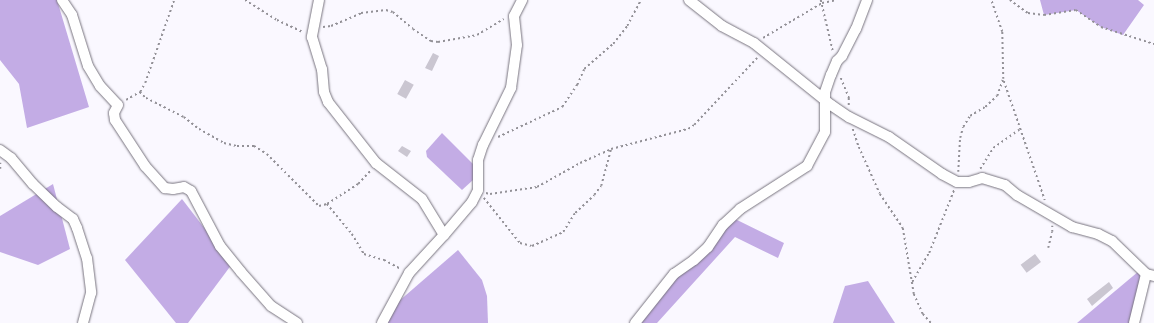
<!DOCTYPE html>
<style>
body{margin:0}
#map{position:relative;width:1154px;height:323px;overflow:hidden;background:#faf8ff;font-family:"DM Sans",sans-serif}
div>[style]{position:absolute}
.forest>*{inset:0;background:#c3ace5}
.building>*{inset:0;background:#cac6d1;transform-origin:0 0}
.path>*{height:1.5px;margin-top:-0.75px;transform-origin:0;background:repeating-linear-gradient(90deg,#939197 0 2px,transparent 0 5px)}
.roads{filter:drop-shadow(0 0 1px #78747f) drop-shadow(0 0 1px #78747f)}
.street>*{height:10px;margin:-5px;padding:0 5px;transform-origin:5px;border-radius:5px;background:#fff}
span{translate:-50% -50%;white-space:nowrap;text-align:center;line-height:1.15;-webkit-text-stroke:3px #fff;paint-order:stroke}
</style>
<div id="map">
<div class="forest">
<i style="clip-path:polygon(0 0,57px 0,89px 107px,27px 128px,19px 84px,0 60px)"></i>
<i style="clip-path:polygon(1040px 0,1138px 0,1144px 5px,1123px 35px,1101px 27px,1076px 10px,1044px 15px)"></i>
<i style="clip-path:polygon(442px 133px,474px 165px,473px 180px,462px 190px,427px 157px,426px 151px)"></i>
<i style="clip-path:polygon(53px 184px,70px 249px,38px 265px,0 252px,0 216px)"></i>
<i style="clip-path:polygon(182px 199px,232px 264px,188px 323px,176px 323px,125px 260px)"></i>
<i style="clip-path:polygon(731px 217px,784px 243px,778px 258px,735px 237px,657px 323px,635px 323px)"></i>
<i style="clip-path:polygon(458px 250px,482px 280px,487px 296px,488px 323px,382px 323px,391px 308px)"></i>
<i style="clip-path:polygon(1139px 271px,1144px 280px,1134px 323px,1077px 323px)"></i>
<i style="clip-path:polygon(868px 281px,895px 323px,833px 323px,845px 286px)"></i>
</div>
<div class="building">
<i style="clip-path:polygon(433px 53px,439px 56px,432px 71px,425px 68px)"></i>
<i style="left:405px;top:80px;width:10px;height:16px;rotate:29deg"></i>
<i style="clip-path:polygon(402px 146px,411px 151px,407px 157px,398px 151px)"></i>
<i style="left:1035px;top:254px;width:10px;height:18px;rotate:53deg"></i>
<i style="clip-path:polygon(1109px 282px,1113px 288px,1092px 306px,1087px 299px)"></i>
</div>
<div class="path">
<i style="left:245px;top:0;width:38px;rotate:32deg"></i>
<i style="left:277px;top:20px;width:29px;rotate:25deg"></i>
<i style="left:821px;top:0;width:52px;rotate:76.8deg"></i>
<i style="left:1010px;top:0;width:22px;rotate:36deg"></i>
<i style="left:1028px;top:13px;width:16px;rotate:7deg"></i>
<i style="left:1044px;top:15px;width:32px;rotate:-9deg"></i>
<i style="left:1076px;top:10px;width:30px;rotate:34deg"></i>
<i style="left:1101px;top:27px;width:56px;rotate:17.8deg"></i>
<i style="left:323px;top:27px;width:8px;rotate:-7deg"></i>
<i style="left:331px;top:26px;width:33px;rotate:-23deg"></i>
<i style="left:361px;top:13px;width:25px;rotate:-7deg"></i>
<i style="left:386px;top:10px;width:7px;rotate:16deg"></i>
<i style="left:393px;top:12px;width:26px;rotate:40deg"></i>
<i style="left:413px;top:29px;width:22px;rotate:34deg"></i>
<i style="left:431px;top:41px;width:7px;rotate:8deg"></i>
<i style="left:438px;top:42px;width:40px;rotate:-10deg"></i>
<i style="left:477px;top:35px;width:31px;rotate:-31deg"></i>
<i style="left:763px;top:38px;width:69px;rotate:-30.7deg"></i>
<i style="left:822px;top:3px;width:15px;rotate:-11deg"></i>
<i style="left:841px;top:78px;width:22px;rotate:68deg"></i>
<i style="left:849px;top:98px;width:8px;rotate:90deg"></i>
<i style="left:1004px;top:81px;width:126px;rotate:71deg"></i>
<i style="left:140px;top:92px;width:8px;rotate:45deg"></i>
<i style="left:146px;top:98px;width:42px;rotate:26.6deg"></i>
<i style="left:184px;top:117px;width:19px;rotate:39deg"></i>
<i style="left:199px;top:129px;width:29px;rotate:29deg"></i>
<i style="left:224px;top:143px;width:13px;rotate:13deg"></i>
<i style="left:237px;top:146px;width:17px"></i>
<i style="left:254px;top:146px;width:15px;rotate:32deg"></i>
<i style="left:267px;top:154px;width:74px;rotate:45deg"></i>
<i style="left:319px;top:206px;width:8px;rotate:-14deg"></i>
<i style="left:327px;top:204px;width:39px;rotate:50deg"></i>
<i style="left:352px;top:234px;width:23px;rotate:59deg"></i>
<i style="left:364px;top:254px;width:21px;rotate:17deg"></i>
<i style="left:384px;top:260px;width:19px;rotate:28deg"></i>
<i style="left:126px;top:100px;width:16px;rotate:-30deg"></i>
<i style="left:140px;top:92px;width:10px;rotate:-61deg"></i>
<i style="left:145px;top:83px;width:88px;rotate:-70.7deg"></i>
<i style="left:853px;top:129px;width:19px;rotate:72deg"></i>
<i style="left:859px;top:147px;width:51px;rotate:65.9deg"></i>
<i style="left:880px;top:194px;width:41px;rotate:55.9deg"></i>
<i style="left:903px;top:228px;width:67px;rotate:80.5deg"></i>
<i style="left:914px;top:294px;width:22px;rotate:66deg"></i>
<i style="left:923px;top:314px;width:12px;rotate:48deg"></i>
<i style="left:498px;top:137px;width:71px;rotate:-25.1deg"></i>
<i style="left:562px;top:107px;width:27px;rotate:-56deg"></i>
<i style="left:577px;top:85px;width:17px;rotate:-66deg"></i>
<i style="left:584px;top:69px;width:38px;rotate:-41deg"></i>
<i style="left:613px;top:44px;width:23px;rotate:-52deg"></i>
<i style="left:627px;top:26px;width:30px;rotate:-62deg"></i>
<i style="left:0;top:169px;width:6px;rotate:-90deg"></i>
<i style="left:980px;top:169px;width:25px;rotate:-58deg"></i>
<i style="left:993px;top:148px;width:33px;rotate:-35deg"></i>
<i style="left:958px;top:172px;width:34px;rotate:-87deg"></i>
<i style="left:960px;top:138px;width:11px;rotate:-75deg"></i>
<i style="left:963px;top:127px;width:13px;rotate:-58deg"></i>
<i style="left:970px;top:116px;width:17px;rotate:-31deg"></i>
<i style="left:985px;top:107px;width:16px;rotate:-43deg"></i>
<i style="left:997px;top:96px;width:18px;rotate:-71deg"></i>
<i style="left:1003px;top:79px;width:47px;rotate:-91.2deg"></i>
<i style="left:1002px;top:32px;width:34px;rotate:-109deg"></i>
<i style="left:486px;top:193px;width:4px;rotate:14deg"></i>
<i style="left:490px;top:194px;width:48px;rotate:-8.5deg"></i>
<i style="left:537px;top:187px;width:49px;rotate:-29.2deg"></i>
<i style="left:580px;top:163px;width:34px;rotate:-24deg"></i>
<i style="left:611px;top:149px;width:80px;rotate:-14.6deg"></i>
<i style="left:688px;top:129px;width:7px;rotate:-34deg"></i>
<i style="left:694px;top:125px;width:92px;rotate:-46.8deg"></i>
<i style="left:484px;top:198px;width:58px;rotate:51.3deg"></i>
<i style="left:520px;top:243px;width:12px;rotate:14deg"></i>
<i style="left:532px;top:246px;width:34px;rotate:-24deg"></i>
<i style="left:563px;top:232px;width:22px;rotate:-58deg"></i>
<i style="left:575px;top:213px;width:26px;rotate:-43deg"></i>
<i style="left:594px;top:195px;width:11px;rotate:-52deg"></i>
<i style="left:601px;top:186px;width:38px;rotate:-75deg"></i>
<i style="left:327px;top:204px;width:37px;rotate:-33deg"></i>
<i style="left:358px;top:184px;width:19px;rotate:-47deg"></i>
<i style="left:1048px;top:248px;width:16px;rotate:-76deg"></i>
<i style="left:1052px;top:232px;width:6px;rotate:-90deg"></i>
<i style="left:912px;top:282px;width:34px;rotate:-60deg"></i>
<i style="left:929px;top:253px;width:68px;rotate:-68.4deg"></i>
</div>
<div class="roads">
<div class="street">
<i style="left:62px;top:0;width:18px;rotate:56deg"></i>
<i style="left:72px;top:15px;width:53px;rotate:72.6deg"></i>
<i style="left:88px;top:66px;width:23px;rotate:59deg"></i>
<i style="left:100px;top:86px;width:26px;rotate:47deg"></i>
<i style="left:118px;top:105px;width:9px;rotate:117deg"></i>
<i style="left:114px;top:113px;width:7px;rotate:82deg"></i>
<i style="left:115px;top:120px;width:55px;rotate:56.9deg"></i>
<i style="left:145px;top:166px;width:30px;rotate:48deg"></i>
<i style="left:165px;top:188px;width:8px;rotate:7deg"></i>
<i style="left:173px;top:189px;width:11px;rotate:-10deg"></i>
<i style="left:184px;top:187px;width:8px;rotate:30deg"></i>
<i style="left:191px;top:191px;width:62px;rotate:62.2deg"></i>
<i style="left:220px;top:246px;width:33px;rotate:51deg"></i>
<i style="left:241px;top:272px;width:45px;rotate:48.6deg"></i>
<i style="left:271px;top:306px;width:31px;rotate:33deg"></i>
<i style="left:319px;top:0;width:38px;rotate:101deg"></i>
<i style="left:312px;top:37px;width:34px;rotate:73deg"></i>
<i style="left:322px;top:69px;width:23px;rotate:85deg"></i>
<i style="left:324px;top:92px;width:11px;rotate:68deg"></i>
<i style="left:328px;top:102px;width:78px;rotate:51.8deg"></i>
<i style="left:376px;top:163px;width:58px;rotate:38deg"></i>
<i style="left:422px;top:199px;width:42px;rotate:58.6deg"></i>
<i style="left:689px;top:0;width:42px;rotate:38.2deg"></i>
<i style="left:722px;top:26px;width:36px;rotate:28deg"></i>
<i style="left:754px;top:43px;width:99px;rotate:38.8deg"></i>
<i style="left:831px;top:105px;width:22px;rotate:34deg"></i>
<i style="left:849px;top:117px;width:45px;rotate:26.6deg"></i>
<i style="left:889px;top:137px;width:65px;rotate:34.9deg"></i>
<i style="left:942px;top:174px;width:17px;rotate:28deg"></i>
<i style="left:957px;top:182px;width:12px"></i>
<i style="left:969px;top:182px;width:14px;rotate:-17deg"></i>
<i style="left:982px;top:178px;width:24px;rotate:17deg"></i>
<i style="left:1005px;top:185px;width:16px;rotate:40deg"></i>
<i style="left:1017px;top:195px;width:64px;rotate:30.2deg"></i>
<i style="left:1072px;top:227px;width:27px;rotate:15deg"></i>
<i style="left:1098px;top:234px;width:16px;rotate:27deg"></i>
<i style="left:1112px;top:241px;width:47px;rotate:44.1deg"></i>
<i style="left:1146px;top:274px;width:8px;rotate:14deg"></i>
<i style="left:0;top:150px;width:14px;rotate:36deg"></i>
<i style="left:11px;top:158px;width:34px;rotate:50deg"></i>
<i style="left:33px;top:184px;width:33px;rotate:44deg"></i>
<i style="left:57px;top:207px;width:20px;rotate:37deg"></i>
<i style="left:73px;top:219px;width:10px;rotate:66deg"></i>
<i style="left:77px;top:228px;width:32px;rotate:72deg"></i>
<i style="left:87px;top:258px;width:35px;rotate:83deg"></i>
<i style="left:91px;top:293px;width:31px;rotate:105deg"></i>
<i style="left:382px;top:323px;width:57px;rotate:-61.6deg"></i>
<i style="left:409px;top:273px;width:52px;rotate:-47.4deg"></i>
<i style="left:444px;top:235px;width:43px;rotate:-49.7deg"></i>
<i style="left:472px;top:202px;width:13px;rotate:-63deg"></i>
<i style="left:478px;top:190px;width:30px;rotate:-90deg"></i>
<i style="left:478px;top:160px;width:16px;rotate:-72deg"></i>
<i style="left:483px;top:145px;width:64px;rotate:-63.8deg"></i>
<i style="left:511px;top:88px;width:43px;rotate:-82.1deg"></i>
<i style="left:517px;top:45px;width:29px;rotate:-96deg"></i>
<i style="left:514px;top:16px;width:18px;rotate:-63deg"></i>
<i style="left:635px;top:323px;width:63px;rotate:-51.5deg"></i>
<i style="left:674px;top:274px;width:24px;rotate:-35deg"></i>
<i style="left:694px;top:260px;width:19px;rotate:-43deg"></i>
<i style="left:708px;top:247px;width:27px;rotate:-56deg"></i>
<i style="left:723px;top:225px;width:23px;rotate:-43deg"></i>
<i style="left:740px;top:209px;width:80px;rotate:-32.7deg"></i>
<i style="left:807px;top:166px;width:38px;rotate:-62deg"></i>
<i style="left:825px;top:132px;width:40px;rotate:-90deg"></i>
<i style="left:825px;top:92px;width:18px;rotate:-71deg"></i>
<i style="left:831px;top:75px;width:15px;rotate:-67deg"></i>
<i style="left:837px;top:61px;width:7px;rotate:-45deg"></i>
<i style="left:842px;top:56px;width:30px;rotate:-63deg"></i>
<i style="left:856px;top:29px;width:31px;rotate:-69deg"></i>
<i style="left:1134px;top:323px;width:50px;rotate:-76.2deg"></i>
</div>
</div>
</div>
